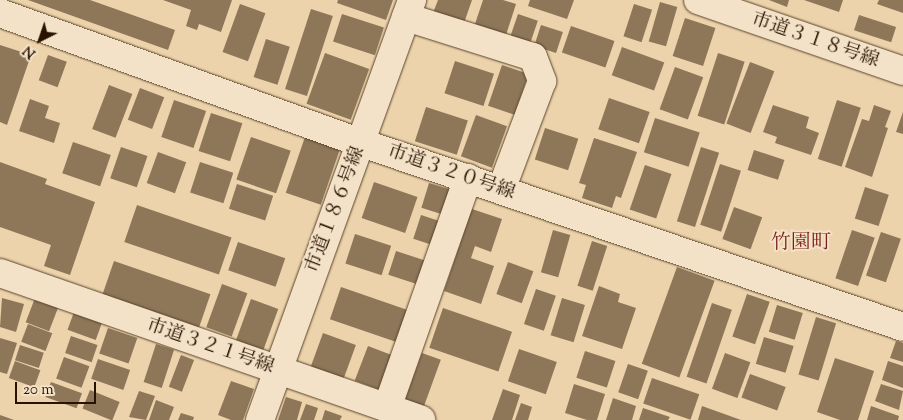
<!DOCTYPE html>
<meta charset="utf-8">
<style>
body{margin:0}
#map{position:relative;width:903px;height:420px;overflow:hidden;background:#ecd3ab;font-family:"Sorts Mill Goudy","Noto Serif JP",serif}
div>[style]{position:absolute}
.building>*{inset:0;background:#8e7659;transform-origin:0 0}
.roads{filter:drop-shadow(0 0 1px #59422b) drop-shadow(0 0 1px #59422b)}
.street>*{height:28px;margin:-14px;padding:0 14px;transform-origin:14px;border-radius:14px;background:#f3e2c8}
span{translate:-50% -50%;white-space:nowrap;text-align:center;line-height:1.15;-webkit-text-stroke:4px #f3e2c8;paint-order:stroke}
.street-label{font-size:19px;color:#281200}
.neighbourhood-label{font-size:20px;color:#7a1f14}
.north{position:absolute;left:15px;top:15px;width:50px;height:50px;-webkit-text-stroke:4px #f3e2c8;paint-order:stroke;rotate:221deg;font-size:14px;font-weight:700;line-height:20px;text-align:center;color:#281200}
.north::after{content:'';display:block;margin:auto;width:18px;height:22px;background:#281200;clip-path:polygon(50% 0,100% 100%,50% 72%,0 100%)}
.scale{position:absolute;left:15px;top:382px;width:81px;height:22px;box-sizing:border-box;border:2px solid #281200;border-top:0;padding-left:6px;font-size:15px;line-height:18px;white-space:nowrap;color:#281200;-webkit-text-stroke:4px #f3e2c8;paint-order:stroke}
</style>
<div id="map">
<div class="building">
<i style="clip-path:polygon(28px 0,90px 0,175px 30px,168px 50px)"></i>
<i style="clip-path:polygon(163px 0,232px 0,221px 32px,199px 24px,197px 30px,186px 26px,191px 10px)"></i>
<i style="clip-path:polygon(338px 0,393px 0,386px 20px,337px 3px)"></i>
<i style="clip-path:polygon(438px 0,472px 0,464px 23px,433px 13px)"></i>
<i style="clip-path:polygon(483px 0,503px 0,516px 4px,506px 35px,475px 24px)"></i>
<i style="clip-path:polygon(530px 0,574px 0,567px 19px,528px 6px)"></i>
<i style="clip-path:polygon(769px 0,789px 0,787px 7px)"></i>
<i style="clip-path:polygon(804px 0,843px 0,839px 12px)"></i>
<i style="clip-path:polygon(879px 0,903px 0,903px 13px,877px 4px)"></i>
<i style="left:660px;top:2px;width:18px;height:41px;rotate:16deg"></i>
<i style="left:240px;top:4px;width:27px;height:51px;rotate:20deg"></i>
<i style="left:634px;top:4px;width:19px;height:34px;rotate:18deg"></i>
<i style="left:311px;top:9px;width:23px;height:84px;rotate:18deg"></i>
<i style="left:342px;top:14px;width:44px;height:29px;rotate:18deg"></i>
<i style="left:518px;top:14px;width:21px;height:25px;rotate:19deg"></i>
<i style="left:859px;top:15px;width:39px;height:16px;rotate:18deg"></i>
<i style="left:685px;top:18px;width:32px;height:40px;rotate:18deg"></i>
<i style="left:541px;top:25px;width:23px;height:22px;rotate:18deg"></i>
<i style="left:571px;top:26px;width:46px;height:28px;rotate:19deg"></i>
<i style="left:266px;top:39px;width:25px;height:40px;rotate:18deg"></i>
<i style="clip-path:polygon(0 45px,31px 55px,7px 125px,0 122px)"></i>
<i style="left:622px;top:47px;width:45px;height:30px;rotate:20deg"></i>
<i style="left:325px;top:53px;width:47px;height:54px;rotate:20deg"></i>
<i style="left:718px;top:53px;width:28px;height:66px;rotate:18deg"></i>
<i style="left:48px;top:55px;width:20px;height:27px;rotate:20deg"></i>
<i style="left:455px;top:61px;width:41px;height:34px;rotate:18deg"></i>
<i style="left:750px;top:62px;width:26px;height:66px;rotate:21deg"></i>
<i style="left:502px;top:65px;width:28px;height:43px;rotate:19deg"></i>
<i style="left:675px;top:67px;width:30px;height:45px;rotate:20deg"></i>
<i style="left:109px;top:85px;width:25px;height:47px;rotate:21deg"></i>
<i style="left:140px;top:88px;width:26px;height:34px;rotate:21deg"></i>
<i style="left:609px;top:98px;width:43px;height:33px;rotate:19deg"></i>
<i style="clip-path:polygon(30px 99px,49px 106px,45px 118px,60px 123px,54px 143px,19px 131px)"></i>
<i style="left:174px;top:100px;width:34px;height:39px;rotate:19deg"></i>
<i style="left:837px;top:100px;width:25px;height:62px;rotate:18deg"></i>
<i style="clip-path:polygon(773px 105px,809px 117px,806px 128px,819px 133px,811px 155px,775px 143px,777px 137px,763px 132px)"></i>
<i style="clip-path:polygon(874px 105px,891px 111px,885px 127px,888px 128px,872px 177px,845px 167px,862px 119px,869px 121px)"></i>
<i style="left:426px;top:107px;width:44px;height:36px;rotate:18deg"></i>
<i style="clip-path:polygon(903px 112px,903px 134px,896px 132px)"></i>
<i style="left:211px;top:113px;width:33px;height:40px;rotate:18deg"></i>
<i style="left:476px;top:115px;width:33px;height:44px;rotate:20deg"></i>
<i style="left:655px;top:118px;width:47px;height:36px;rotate:18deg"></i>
<i style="left:545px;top:128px;width:35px;height:33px;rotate:18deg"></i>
<i style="left:251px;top:137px;width:42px;height:45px;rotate:19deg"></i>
<i style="left:305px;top:137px;width:37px;height:59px;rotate:19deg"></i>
<i style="clip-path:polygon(594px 138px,637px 152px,621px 198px,616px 196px,612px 208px,582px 198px,586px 185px,579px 183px)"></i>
<i style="left:73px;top:142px;width:40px;height:33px;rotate:19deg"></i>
<i style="left:121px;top:147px;width:28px;height:33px;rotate:19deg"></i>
<i style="left:701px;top:147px;width:19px;height:78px;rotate:18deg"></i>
<i style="left:754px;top:150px;width:32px;height:21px;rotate:18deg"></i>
<i style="left:158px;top:152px;width:30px;height:33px;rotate:20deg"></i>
<i style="clip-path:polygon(0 162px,47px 179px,45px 184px,95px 202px,70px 275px,44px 266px,51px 245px,0 227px)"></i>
<i style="left:200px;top:162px;width:35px;height:32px;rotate:18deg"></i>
<i style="left:720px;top:164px;width:22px;height:64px;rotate:18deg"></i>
<i style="left:645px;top:165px;width:28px;height:47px;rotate:19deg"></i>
<i style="left:374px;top:182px;width:46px;height:38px;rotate:19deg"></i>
<i style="left:429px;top:183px;width:24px;height:26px;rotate:17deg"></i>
<i style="left:237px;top:184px;width:38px;height:26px;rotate:18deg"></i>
<i style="left:865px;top:187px;width:25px;height:33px;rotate:18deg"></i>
<i style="left:137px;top:205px;width:100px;height:39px;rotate:19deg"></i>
<i style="left:734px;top:207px;width:30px;height:34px;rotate:20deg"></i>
<i style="clip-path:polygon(472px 209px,502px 219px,491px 252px,475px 246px,471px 258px,494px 266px,481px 304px,444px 291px)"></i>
<i style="left:421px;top:215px;width:20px;height:25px;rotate:18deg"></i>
<i style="left:553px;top:230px;width:18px;height:44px;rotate:16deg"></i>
<i style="left:852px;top:230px;width:24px;height:51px;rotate:19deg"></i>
<i style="left:881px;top:232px;width:21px;height:46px;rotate:19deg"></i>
<i style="left:355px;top:234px;width:38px;height:31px;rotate:18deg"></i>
<i style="left:592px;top:241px;width:16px;height:47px;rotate:18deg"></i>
<i style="left:238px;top:242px;width:50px;height:30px;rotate:19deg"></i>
<i style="left:396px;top:251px;width:33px;height:25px;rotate:18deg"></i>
<i style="left:114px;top:261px;width:102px;height:37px;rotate:19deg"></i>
<i style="left:508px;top:262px;width:27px;height:34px;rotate:20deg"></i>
<i style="left:677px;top:267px;width:40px;height:103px;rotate:20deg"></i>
<i style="left:222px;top:284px;width:27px;height:46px;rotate:20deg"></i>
<i style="clip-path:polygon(599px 286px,620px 294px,618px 302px,636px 308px,622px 349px,582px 336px)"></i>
<i style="left:341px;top:287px;width:78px;height:34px;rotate:19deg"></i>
<i style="left:536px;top:289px;width:21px;height:37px;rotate:19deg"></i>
<i style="left:747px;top:294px;width:24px;height:45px;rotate:19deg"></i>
<i style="clip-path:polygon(2px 298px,24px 304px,16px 332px,0 327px)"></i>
<i style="left:35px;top:298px;width:25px;height:26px;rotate:21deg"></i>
<i style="left:562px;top:298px;width:24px;height:39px;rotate:17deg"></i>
<i style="left:251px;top:299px;width:29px;height:46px;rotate:20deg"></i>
<i style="left:712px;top:303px;width:21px;height:78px;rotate:19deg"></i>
<i style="left:777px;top:305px;width:27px;height:28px;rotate:17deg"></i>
<i style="left:443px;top:308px;width:73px;height:42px;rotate:19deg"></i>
<i style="left:74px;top:312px;width:30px;height:19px;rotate:20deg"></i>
<i style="left:816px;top:317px;width:21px;height:60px;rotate:17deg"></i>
<i style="left:28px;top:324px;width:26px;height:19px;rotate:21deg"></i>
<i style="left:108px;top:328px;width:31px;height:27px;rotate:19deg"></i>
<i style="left:323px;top:333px;width:35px;height:38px;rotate:20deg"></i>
<i style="left:71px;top:336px;width:28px;height:18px;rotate:19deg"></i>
<i style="left:764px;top:337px;width:31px;height:28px;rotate:17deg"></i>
<i style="clip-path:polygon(0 338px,17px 343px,7px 374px,0 372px)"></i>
<i style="clip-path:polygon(896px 341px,903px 343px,903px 362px,890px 358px)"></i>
<i style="left:156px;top:344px;width:19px;height:40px;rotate:18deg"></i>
<i style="left:20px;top:345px;width:25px;height:16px;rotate:18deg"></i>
<i style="left:368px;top:346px;width:26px;height:37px;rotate:21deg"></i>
<i style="left:519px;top:349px;width:40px;height:34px;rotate:19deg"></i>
<i style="left:585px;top:351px;width:32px;height:28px;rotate:18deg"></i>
<i style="left:422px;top:353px;width:20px;height:49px;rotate:20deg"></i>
<i style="left:725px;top:353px;width:27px;height:38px;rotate:20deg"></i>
<i style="left:181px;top:355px;width:14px;height:34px;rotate:21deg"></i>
<i style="left:64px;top:357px;width:27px;height:23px;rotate:20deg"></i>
<i style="clip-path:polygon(835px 358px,874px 371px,858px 420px,840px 420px,817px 412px)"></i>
<i style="left:98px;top:359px;width:34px;height:21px;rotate:19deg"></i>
<i style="left:15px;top:361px;width:27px;height:18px;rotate:20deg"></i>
<i style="clip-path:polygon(888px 361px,903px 366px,903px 388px,882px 380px)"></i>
<i style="left:628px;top:364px;width:21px;height:30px;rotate:19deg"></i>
<i style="left:750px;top:374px;width:38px;height:25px;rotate:20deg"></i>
<i style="left:652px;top:378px;width:50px;height:27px;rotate:19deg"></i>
<i style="clip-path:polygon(231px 381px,254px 389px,243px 420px,231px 420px,218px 415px)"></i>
<i style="left:51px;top:382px;width:33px;height:16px;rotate:20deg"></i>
<i style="clip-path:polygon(574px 384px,605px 394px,597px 420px,587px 420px,565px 413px)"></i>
<i style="clip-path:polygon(881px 384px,903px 391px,899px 410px,875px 401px)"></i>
<i style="clip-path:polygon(503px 389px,520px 395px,512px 420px,492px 420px)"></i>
<i style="left:90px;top:390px;width:32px;height:20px;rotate:22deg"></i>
<i style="clip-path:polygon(139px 391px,155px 396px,146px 420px,129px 417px)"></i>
<i style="clip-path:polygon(286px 397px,302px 402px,297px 420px,278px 420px)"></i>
<i style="clip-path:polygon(613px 398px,636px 406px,632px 420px,606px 420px)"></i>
<i style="clip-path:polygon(156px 400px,174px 407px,169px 420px,149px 420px)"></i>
<i style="clip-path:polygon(521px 403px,532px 407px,528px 420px,515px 420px)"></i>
<i style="clip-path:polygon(306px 404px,318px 408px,314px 420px,300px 420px)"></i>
<i style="clip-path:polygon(702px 406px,741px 420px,698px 420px)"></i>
<i style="clip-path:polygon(871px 406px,899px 416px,898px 420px,867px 420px)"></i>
<i style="clip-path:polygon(643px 408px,670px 417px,668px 420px,639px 420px)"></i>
<i style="clip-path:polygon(325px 410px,342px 416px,340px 420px,322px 420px)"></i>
<i style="clip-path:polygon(181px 413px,194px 417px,193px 420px,178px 420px)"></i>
<i style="clip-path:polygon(0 415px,14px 420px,0 420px)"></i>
</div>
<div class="roads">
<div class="street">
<i style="left:698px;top:0;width:217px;rotate:19.1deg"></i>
<i style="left:0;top:13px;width:385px;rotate:19.8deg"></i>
<i style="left:362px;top:143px;width:571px;rotate:18.78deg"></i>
<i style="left:406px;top:17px;width:133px;rotate:17.5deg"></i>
<i style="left:533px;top:57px;width:26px;rotate:69deg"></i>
<i style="left:542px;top:81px;width:116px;rotate:110.6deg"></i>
<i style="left:0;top:273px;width:446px;rotate:19.2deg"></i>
<i style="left:387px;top:408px;width:244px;rotate:-70.6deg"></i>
<i style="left:260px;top:420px;width:447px;rotate:-70.1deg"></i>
</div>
</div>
<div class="street-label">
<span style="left:815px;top:41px;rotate:19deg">市道３１８号線</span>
<span style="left:451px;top:173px;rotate:19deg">市道３２０号線</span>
<span style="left:336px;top:210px;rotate:-69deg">市道１８６号線</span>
<span style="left:210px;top:347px;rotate:19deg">市道３２１号線</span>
</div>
<div class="neighbourhood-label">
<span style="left:801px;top:243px">竹園町</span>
</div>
<div class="north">N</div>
<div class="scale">20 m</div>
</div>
